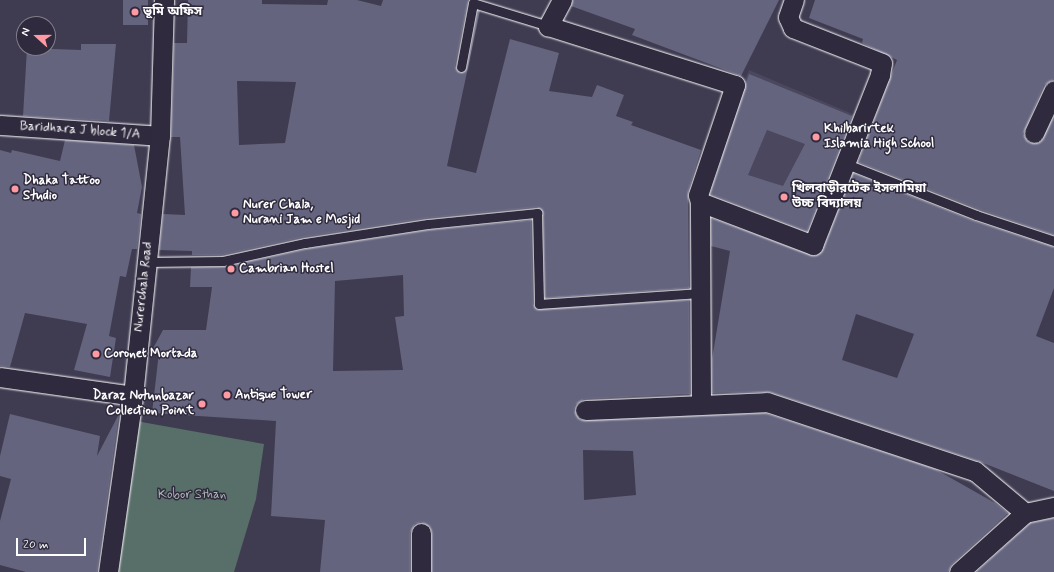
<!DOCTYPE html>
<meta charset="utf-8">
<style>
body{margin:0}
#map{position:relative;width:1054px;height:572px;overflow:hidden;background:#3f3b51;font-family:Mynerve,"Noto Sans Bengali",sans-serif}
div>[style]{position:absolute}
.built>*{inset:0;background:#4a475f;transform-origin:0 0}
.green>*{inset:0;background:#586e68}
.building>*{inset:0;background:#64647f;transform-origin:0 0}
.roads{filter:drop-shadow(0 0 1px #fff) drop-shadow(0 0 1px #fff)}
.lane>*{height:9px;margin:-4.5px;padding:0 4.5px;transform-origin:4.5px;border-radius:4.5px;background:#2f2a3d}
.street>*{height:19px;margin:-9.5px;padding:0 9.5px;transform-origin:9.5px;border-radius:9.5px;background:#2f2a3d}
.dots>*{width:11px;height:11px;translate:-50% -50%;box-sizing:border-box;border:2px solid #2f2a3d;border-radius:50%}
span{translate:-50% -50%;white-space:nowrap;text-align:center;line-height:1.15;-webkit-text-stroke:3px #2f2a3d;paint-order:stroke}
.poi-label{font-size:13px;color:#fff;font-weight:700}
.left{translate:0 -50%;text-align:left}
.right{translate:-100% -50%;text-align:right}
.street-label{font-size:13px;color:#fff}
.park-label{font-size:13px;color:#acb6b4}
.north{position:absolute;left:16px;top:16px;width:40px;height:40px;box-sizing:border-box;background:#2f2a3d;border:1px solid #827f8b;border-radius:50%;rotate:291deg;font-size:11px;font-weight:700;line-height:16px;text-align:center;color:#fff}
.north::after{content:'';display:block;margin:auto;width:14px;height:18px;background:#ff9aa2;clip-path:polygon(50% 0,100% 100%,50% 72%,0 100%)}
.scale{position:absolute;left:16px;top:538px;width:70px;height:18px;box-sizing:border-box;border:2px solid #fff;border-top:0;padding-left:5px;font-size:12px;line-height:14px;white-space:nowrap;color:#fff;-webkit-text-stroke:3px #2f2a3d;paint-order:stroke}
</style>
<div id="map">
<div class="built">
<i style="left:749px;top:70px;width:117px;height:136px;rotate:23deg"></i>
</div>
<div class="green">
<i style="clip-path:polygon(136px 421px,264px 444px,256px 499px,234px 572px,118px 572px)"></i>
</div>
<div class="building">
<i style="left:123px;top:0;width:25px;height:25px"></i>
<i style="clip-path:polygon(evenodd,188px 0,262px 0,262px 4px,327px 5px,328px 0,357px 0,381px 6px,383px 0,468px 0,455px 66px,460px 73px,467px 68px,478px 11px,480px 11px,447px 166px,476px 173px,510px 39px,559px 53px,549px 91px,592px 97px,597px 85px,624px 95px,616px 116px,633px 122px,631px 125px,701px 150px,688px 192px,689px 288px,545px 298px,543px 213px,537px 207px,427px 218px,304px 237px,222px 255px,192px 255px,192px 251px,159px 250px,163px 214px,185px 215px,180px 137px,171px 137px,174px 43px,187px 43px,188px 0,237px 81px,296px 82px,285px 143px,239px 145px,237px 81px)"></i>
<i style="clip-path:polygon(573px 0,779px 0,741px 76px,632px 35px,635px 29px,571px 6px)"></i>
<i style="clip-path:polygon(815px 0,1054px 0,1054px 79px,1044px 85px,1023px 134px,1029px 143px,1040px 142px,1054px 116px,1054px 235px,978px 209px,858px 162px,897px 60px,862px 43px,863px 39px,809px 18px)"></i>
<i style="clip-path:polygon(81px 44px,116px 44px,109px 121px,23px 116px,27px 48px,81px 50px)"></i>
<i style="clip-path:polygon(evenodd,749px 74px,852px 116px,807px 231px,710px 194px,749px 74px,767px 130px,805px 144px,783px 186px,748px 175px,767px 130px)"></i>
<i style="clip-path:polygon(65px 140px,134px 145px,142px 187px,137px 213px,141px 214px,137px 249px,132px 249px,126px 277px,120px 276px,109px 336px,116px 338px,110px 377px,74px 370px,87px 324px,25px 313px,10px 367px,0 366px,0 150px,11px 153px,12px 150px,60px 161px)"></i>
<i style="clip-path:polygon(evenodd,853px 173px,974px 221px,1054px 247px,1054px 288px,1036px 336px,1054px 343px,1054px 491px,978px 461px,770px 392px,712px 393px,712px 359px,730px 251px,711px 246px,711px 218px,815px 256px,823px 249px,853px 173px,856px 314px,914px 334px,897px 378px,842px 360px,856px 314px)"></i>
<i style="clip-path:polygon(evenodd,531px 220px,533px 304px,537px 309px,689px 300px,690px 394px,584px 399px,575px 405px,574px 410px,580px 420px,765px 413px,935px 469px,995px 503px,1008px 513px,952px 564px,948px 572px,432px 572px,432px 533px,430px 527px,421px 522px,415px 524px,410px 533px,410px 572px,320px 572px,325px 520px,271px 516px,276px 421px,152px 413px,159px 352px,151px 352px,163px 330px,206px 330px,212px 287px,190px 287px,191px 267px,224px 267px,306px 249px,429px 230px,531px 220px,403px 275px,404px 316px,395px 317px,403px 370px,333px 371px,335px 281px,403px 275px,531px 220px,583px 450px,633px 451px,636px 495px,584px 500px,583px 450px)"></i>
<i style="clip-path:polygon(10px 414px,100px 436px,97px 456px,119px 414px,97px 572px,26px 572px,0 565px,0 521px,11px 479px,0 476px,0 456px)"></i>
<i style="clip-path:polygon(1054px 518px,1054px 572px,976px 572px,1030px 523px)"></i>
</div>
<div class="roads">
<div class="lane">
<i style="left:461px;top:67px;width:65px;rotate:-79.4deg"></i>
<i style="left:473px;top:3px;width:78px;rotate:17deg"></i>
<i style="left:844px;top:163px;width:142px;rotate:21.5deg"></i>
<i style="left:976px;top:215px;width:82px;rotate:18.4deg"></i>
<i style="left:147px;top:262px;width:76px;rotate:-0.8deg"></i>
<i style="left:223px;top:261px;width:84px;rotate:-12.4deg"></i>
<i style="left:305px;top:243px;width:124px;rotate:-8.8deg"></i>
<i style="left:428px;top:224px;width:110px;rotate:-5.8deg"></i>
<i style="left:537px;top:213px;width:91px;rotate:88.7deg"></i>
<i style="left:539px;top:304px;width:161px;rotate:-3.9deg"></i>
</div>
<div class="street">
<i style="left:562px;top:0;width:30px;rotate:118deg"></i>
<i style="left:548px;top:26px;width:196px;rotate:17.5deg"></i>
<i style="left:735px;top:85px;width:116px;rotate:108.6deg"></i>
<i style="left:698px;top:195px;width:7px;rotate:74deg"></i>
<i style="left:0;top:125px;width:160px;rotate:3.9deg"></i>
<i style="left:1034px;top:133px;width:47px;rotate:-65.1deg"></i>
<i style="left:0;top:377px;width:134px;rotate:8.1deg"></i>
<i style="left:701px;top:403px;width:201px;rotate:-90.3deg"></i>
<i style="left:700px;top:202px;width:121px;rotate:20.8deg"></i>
<i style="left:813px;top:245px;width:183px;rotate:-68.5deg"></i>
<i style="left:880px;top:75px;width:12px;rotate:-81deg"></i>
<i style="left:882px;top:63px;width:96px;rotate:-158.5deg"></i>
<i style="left:793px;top:28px;width:12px;rotate:-114deg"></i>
<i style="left:788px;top:17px;width:18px;rotate:-71deg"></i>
<i style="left:585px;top:410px;width:182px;rotate:-2.5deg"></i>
<i style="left:767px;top:402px;width:219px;rotate:18.4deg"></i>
<i style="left:975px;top:471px;width:65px;rotate:40deg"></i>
<i style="left:108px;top:572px;width:178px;rotate:-81.9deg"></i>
<i style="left:133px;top:396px;width:261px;rotate:-84.1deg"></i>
<i style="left:160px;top:136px;width:136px;rotate:-88.3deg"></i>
<i style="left:421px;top:572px;width:39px;rotate:-90deg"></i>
<i style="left:959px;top:572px;width:89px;rotate:-41.8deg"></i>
<i style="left:1025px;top:513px;width:30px;rotate:-12deg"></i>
</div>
</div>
<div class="dots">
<i style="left:135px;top:12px;background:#ff9aa2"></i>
<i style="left:816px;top:137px;background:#ff9aa2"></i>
<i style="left:15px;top:189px;background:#ff9aa2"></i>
<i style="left:784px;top:197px;background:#ff9aa2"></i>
<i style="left:235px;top:213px;background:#ff9aa2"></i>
<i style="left:231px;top:269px;background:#ff9aa2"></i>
<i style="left:96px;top:354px;background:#ff9aa2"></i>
<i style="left:227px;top:395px;background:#ff9aa2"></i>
<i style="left:202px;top:404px;background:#ff9aa2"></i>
</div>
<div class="poi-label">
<span class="left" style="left:143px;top:12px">ভূমি অফিস</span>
<span class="left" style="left:824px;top:137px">Khilbarirtek<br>Islamia High School</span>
<span class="left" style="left:23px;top:189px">Dhaka Tattoo<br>Studio</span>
<span class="left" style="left:792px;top:197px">খিলবাড়ীরটেক ইসলামিয়া<br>উচ্চ বিদ্যালয়</span>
<span class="left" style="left:243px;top:213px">Nurer Chala,<br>Nurani Jam e Mosjid</span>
<span class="left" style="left:239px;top:269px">Cambrian Hostel</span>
<span class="left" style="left:104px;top:354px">Coronet Mortada</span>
<span class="left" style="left:235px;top:395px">Antique Tower</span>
<span class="right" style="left:194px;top:404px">Daraz Notunbazar<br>Collection Point</span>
</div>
<div class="street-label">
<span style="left:80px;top:131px;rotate:4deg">Baridhara J block 1/A</span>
<span style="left:144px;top:287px;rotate:-84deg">Nurerchala Road</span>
</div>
<div class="park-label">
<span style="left:192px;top:495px">Kobor Sthan</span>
</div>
<div class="north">N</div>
<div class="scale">20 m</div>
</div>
